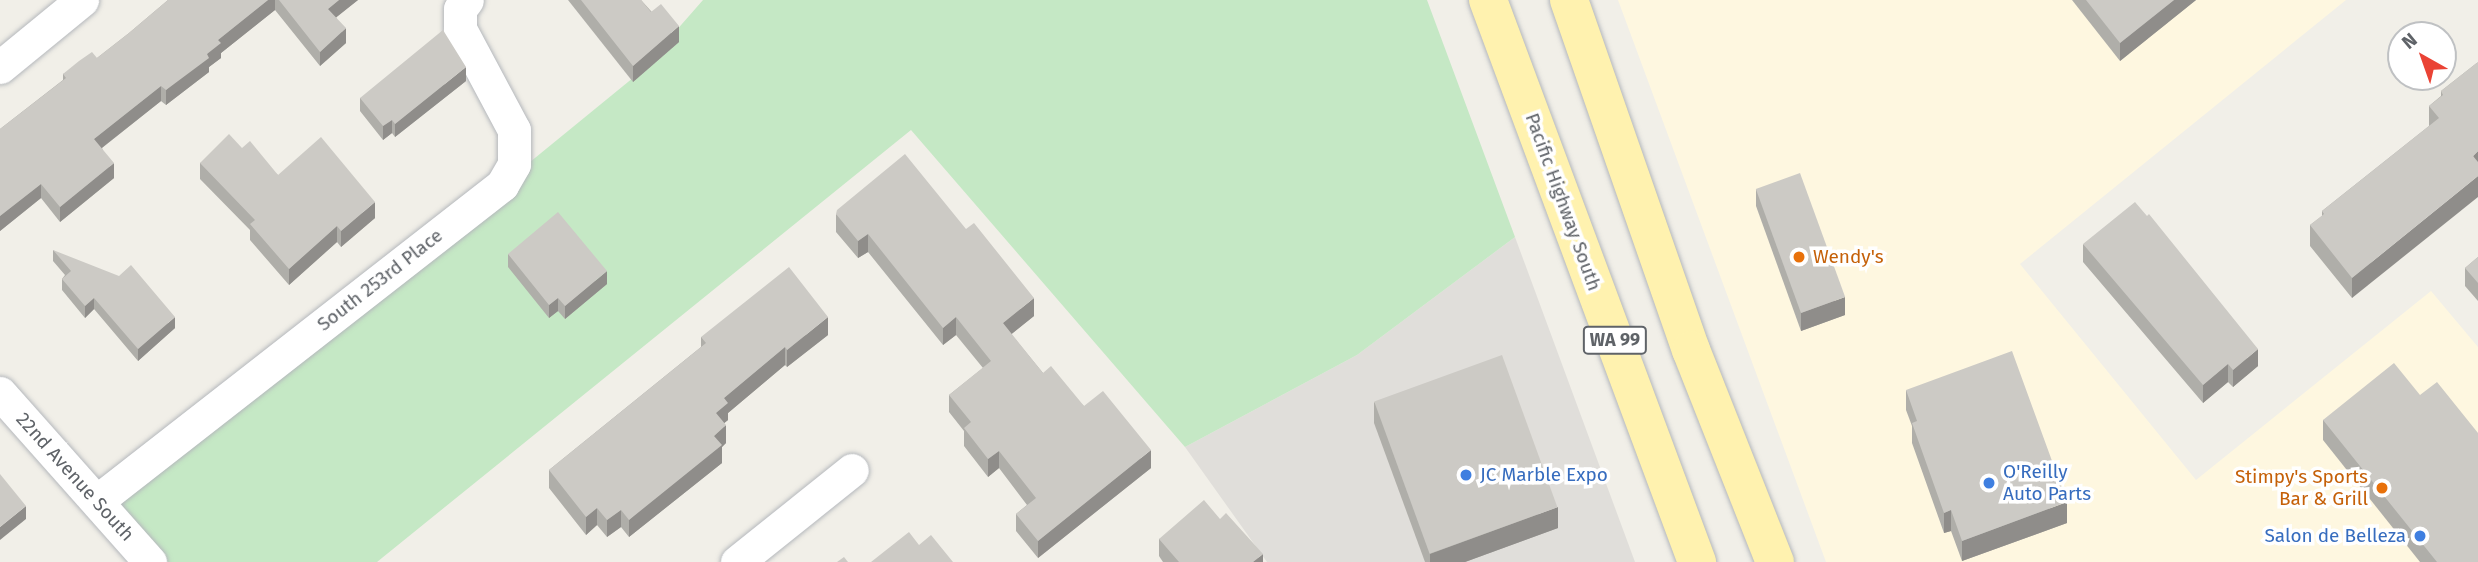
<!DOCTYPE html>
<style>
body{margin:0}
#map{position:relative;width:2478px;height:562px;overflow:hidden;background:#f1efe8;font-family:"Fira Sans",sans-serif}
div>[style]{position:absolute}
.commercial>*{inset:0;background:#fef7e0}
.industrial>*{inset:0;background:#e0deda}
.green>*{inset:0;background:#c5e8c5}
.roads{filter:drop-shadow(0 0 2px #b5b8bc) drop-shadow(0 0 2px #b5b8bc)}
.street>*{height:33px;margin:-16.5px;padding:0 16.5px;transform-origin:16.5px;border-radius:16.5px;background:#fff}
.primary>*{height:38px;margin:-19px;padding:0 19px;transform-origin:19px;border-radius:19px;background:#fff2af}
.wall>*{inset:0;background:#afaea9}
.shaded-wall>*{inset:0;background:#8f8d8a}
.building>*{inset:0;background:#cccac5;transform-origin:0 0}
.dots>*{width:19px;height:19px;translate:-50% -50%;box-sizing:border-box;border:4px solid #fff;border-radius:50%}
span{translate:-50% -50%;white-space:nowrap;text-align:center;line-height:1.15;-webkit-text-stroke:7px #fff;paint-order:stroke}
.shield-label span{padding:2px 5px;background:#fff;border:2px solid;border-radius:5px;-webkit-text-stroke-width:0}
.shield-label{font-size:18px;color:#5f6368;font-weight:700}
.street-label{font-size:19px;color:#5f6368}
.food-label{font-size:19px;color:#c56008}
.left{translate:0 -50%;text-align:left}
.right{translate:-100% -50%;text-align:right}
.shop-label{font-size:19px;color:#366cbe}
.north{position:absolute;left:2387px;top:21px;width:70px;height:70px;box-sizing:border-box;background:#fff;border:2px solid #bfc1c3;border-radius:50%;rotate:320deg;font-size:19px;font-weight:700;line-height:28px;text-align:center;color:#5f6368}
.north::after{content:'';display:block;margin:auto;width:24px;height:32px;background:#ea4335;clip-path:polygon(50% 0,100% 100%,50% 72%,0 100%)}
</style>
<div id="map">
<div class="commercial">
<i style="clip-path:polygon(1618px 0,2346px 0,2020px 264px,2196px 480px,2431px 291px,2478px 347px,2478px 562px,1826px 562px)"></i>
</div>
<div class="industrial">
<i style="clip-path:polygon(1515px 237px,1635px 562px,1267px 562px,1185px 447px,1357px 355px)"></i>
</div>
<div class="green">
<i style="clip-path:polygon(703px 0,1427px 0,1515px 237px,1357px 355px,1185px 447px,911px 130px,377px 562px,150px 562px,97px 501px,502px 185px,639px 73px)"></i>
</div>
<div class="roads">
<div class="street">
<i style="left:0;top:67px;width:106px;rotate:-39.3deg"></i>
<i style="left:0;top:393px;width:226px;rotate:48.4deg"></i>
<i style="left:97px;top:501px;width:514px;rotate:-37.96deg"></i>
<i style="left:502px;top:185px;width:24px;rotate:-60deg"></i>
<i style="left:514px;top:164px;width:34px;rotate:-90deg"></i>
<i style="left:514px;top:130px;width:115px;rotate:-118.1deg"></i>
<i style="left:460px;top:29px;width:20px;rotate:-90deg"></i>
<i style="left:460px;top:9px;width:11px;rotate:-52deg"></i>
<i style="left:737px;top:562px;width:147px;rotate:-38.7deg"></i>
</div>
<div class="primary">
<i style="left:1488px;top:0;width:600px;rotate:69.6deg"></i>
<i style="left:1569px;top:0;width:371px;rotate:70.8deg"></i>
<i style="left:1691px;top:350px;width:228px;rotate:68.4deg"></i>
</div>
</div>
<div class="wall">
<i style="clip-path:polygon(168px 0,358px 0,336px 17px,346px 43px,320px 66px,275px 10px,221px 53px,221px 58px,209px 67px,209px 72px,166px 105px,161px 101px,102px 148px,114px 178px,60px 222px,41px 198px,0 231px,0 129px,63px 80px,63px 74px,97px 58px,129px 33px)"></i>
<i style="clip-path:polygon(568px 0,641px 0,679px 42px,633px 82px)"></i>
<i style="clip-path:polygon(2072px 0,2196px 0,2120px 61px)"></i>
<i style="clip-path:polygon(2478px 62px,2352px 298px,2310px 246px,2310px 225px,2322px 216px,2322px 211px,2429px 126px,2429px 106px,2441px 96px,2441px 91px)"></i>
<i style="clip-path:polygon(466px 81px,395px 137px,392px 133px,383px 140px,360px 111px,360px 98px)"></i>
<i style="clip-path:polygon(242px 148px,278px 175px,375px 218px,341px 247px,337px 242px,289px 285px,250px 240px,250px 230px,200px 179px,200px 163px)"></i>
<i style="clip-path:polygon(1756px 189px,1845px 315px,1801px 331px,1756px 206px)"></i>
<i style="clip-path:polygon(836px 214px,1034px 316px,1011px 334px,1043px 373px,1084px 406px,1151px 468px,1038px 558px,1016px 531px,1016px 514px,1027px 505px,999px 468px,988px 477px,964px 446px,964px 431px,949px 412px,949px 395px,983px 368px,956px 335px,943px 345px,868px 252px,858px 258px,836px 232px)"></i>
<i style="clip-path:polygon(2083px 244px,2258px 366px,2233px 387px,2228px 382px,2203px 403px,2083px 262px)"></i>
<i style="clip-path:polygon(53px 250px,175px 328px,138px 361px,94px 309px,85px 318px,62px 290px,62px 279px,65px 275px,53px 261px)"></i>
<i style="clip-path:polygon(508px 254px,607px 284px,565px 319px,558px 311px,549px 318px,508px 267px)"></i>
<i style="clip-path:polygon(2478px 257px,2478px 301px,2465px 286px,2465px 268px)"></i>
<i style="clip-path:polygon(828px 335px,787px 367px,785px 365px,728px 413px,728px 420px,724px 423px,726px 443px,722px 447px,722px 463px,629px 537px,621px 527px,607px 537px,597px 525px,586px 535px,549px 488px,549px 470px,701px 347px,701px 337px)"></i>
<i style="clip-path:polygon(1906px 390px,2067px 523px,1962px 561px,1951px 531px,1944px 533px,1912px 443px,1912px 426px,1906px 410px)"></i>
<i style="clip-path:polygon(2420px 395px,2478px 562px,2420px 562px,2323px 440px,2323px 420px)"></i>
<i style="clip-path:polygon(1374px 402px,1558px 528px,1465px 562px,1425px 562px,1374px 423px)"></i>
<i style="clip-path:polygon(1220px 519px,1263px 562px,1163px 562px,1159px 556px,1159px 539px)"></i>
</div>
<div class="shaded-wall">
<i style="clip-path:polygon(268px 0,275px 0,275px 10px,221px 53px,221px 58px,209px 67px,209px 72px,166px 105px,166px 90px,207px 54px,218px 40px)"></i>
<i style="clip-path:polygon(339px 0,358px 0,328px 24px,328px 9px)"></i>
<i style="clip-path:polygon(2174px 0,2196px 0,2120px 61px,2120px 43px)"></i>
<i style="clip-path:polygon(679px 26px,679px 42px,633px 82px,633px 66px)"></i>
<i style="clip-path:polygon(346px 28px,346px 43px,320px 66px,320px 52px)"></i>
<i style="clip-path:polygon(466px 67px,466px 81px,395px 137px,395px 124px)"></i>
<i style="clip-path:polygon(161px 86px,161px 101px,94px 154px,94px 139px)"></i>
<i style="clip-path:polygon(392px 120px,392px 133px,383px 140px,383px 126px)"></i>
<i style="clip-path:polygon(2478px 151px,2478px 172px,2473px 156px)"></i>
<i style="clip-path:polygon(114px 163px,114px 178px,60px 222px,60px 207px)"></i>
<i style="clip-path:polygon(2478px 176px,2478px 197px,2352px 298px,2352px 278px)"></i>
<i style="clip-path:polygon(41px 184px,41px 198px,0 231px,0 216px)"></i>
<i style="clip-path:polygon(375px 202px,375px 218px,341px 247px,341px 231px)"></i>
<i style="clip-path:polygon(337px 226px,337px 242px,289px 285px,289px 269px)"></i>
<i style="clip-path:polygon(868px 234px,868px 252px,858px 258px,858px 241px)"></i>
<i style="clip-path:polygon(607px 271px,607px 284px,565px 319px,565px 306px)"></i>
<i style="clip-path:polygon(1845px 297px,1845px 315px,1801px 331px,1801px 313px)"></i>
<i style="clip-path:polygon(94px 298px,94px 309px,85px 318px,85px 306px)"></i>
<i style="clip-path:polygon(558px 298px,558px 311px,549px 318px,549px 305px)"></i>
<i style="clip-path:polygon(1034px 298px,1034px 316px,1003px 341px,1003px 323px)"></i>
<i style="clip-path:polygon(175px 317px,175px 328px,138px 361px,138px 349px)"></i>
<i style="clip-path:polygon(828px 317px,828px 335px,787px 367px,787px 350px)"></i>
<i style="clip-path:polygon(956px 317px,956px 335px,943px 345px,943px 328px)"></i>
<i style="clip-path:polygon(785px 347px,785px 365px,728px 413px,728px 420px,716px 430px,716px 413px,724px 398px)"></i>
<i style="clip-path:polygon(2258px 349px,2258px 366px,2233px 387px,2233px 370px)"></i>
<i style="clip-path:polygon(2228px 364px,2228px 382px,2203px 403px,2203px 385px)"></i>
<i style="clip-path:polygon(726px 425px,726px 443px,722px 447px,722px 463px,629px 537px,629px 520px,714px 436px)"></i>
<i style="clip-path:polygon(1151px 450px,1151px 468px,1038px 558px,1038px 541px)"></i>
<i style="clip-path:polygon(999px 451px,999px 468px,988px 477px,988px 459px)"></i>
<i style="clip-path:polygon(2067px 502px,2067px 523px,1962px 561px,1962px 541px)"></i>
<i style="clip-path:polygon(26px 506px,26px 519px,0 540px,0 527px)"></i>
<i style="clip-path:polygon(1558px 507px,1558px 528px,1465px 562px,1430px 562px,1430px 554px)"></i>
<i style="clip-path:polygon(597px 508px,597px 525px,586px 535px,586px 517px)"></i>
<i style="clip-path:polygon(621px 510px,621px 527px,607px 537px,607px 520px)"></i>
<i style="clip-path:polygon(1951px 510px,1951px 531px,1944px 533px,1944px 513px)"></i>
<i style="clip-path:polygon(1263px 554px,1263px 562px,1253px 562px)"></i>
</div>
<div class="building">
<i style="clip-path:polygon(168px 0,268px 0,218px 40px,221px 43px,207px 54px,209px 58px,166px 90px,161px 86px,94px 139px,114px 163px,60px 207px,41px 184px,0 216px,0 129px,66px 78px,63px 74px,79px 61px,92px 52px,97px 58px,129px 33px)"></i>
<i style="clip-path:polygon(279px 0,339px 0,328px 9px,346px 28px,320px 52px)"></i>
<i style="clip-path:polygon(581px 0,641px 0,651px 12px,661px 4px,679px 26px,633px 66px)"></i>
<i style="clip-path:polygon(2086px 0,2174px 0,2120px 43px)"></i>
<i style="clip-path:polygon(443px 30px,466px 67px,395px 124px,392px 120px,383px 126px,360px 98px)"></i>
<i style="clip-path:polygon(2478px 62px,2478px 151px,2473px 156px,2478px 162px,2478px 176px,2352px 278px,2310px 225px,2324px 214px,2322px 211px,2439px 118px,2429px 106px,2443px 95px,2441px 91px)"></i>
<i style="clip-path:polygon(229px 134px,242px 148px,250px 141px,278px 175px,321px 137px,375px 202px,341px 231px,337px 226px,289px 269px,250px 224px,255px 220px,200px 163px)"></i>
<i style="clip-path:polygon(905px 154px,966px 229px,974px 223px,1034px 298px,1003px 323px,1043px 373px,1051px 366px,1084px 406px,1103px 391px,1151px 450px,1038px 541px,1016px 514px,1036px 498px,999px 451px,988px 459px,964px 428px,971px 422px,949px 395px,991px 361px,956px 317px,943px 328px,868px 234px,858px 241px,836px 214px,837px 210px)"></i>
<i style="left:1800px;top:173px;width:132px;height:47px;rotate:70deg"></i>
<i style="clip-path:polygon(2135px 202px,2147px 216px,2149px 214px,2258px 349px,2233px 370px,2228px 364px,2203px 385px,2083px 244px)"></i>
<i style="clip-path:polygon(558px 212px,607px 271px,565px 306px,558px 298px,549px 305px,508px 254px)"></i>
<i style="clip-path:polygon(53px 250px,119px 276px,131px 265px,175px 317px,138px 349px,94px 298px,85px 306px,62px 279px,71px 271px)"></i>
<i style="clip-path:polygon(2478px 257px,2478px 283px,2465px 268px)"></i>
<i style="clip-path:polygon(789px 267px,828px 317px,787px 350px,785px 347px,724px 398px,728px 403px,716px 413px,726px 425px,714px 436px,722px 445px,629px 520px,621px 510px,607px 520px,597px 508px,586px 517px,549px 470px,706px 343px,701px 337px)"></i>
<i style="clip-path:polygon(2012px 351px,2067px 502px,1962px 541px,1951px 510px,1944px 513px,1912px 423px,1917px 421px,1906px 390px)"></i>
<i style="left:1502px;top:355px;width:162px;height:136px;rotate:70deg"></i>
<i style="clip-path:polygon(2394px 363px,2420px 395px,2437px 382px,2478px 433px,2478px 562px,2437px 562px,2323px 420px)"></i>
<i style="clip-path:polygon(0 474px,26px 506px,0 527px)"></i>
<i style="clip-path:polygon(1204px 500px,1220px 519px,1226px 513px,1263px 554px,1253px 562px,1179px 562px,1159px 539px)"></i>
<i style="clip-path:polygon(909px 532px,919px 545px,931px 535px,953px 562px,871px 562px)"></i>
<i style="clip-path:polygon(844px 557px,848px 562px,837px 562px)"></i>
</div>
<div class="dots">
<i style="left:1799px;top:257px;background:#e8710a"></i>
<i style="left:1466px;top:475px;background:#3f7fe0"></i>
<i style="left:1989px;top:483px;background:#3f7fe0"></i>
<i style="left:2382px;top:488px;background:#e8710a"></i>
<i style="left:2420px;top:536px;background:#3f7fe0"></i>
</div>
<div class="shield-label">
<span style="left:1615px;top:340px">WA 99</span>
</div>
<div class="street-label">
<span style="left:1563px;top:202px;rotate:70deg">Pacific Highway South</span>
<span style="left:380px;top:280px;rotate:-38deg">South 253rd Place</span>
<span style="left:75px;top:477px;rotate:48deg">22nd Avenue South</span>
</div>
<div class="food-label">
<span class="left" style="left:1813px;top:257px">Wendy's</span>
<span class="right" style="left:2368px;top:488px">Stimpy's Sports<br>Bar &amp; Grill</span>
</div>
<div class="shop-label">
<span class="left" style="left:2003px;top:483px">O'Reilly<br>Auto Parts</span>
<span class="left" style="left:1480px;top:475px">JC Marble Expo</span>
<span class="right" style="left:2406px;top:536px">Salon de Belleza</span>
</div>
<div class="north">N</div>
</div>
